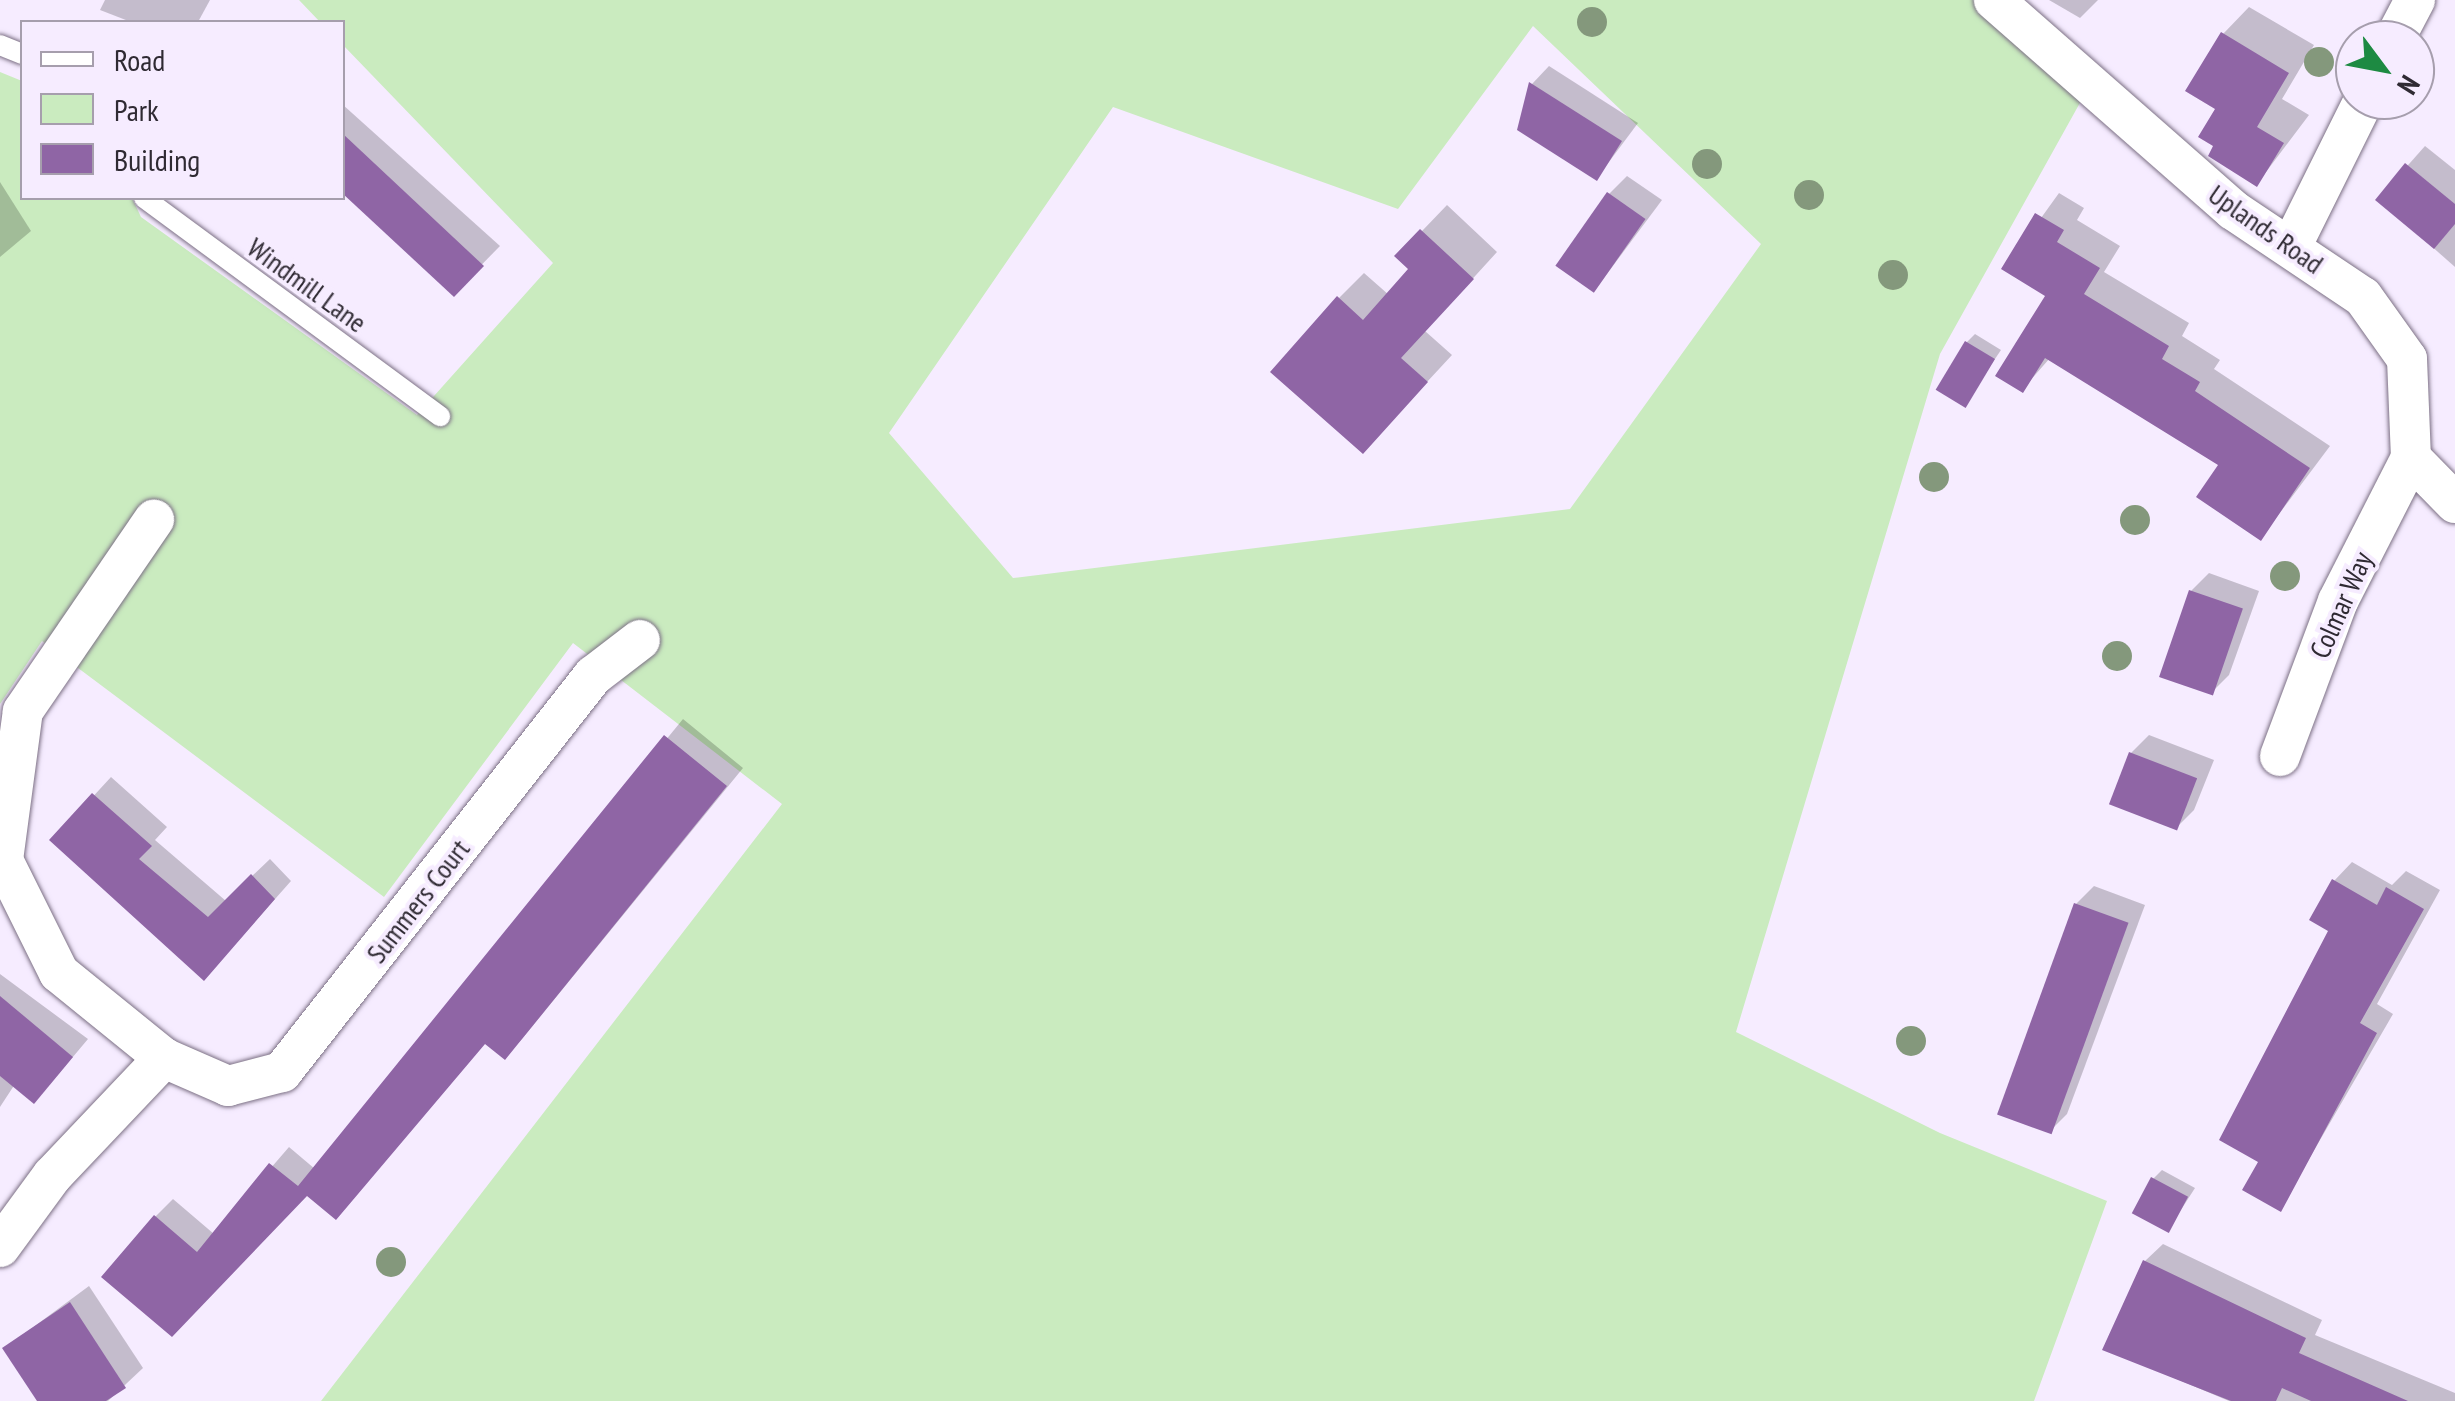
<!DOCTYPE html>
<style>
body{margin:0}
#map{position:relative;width:2455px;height:1401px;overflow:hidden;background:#f6ecff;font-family:"PT Sans Narrow",sans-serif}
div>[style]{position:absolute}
.green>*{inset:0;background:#caebbf}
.shadow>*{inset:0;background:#0003}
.building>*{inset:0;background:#8f65a5;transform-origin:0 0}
.roads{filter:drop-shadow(0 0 2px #7c7085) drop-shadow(0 0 2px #7c7085)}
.service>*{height:20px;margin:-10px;padding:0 10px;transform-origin:10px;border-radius:10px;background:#fff}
.minor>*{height:40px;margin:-20px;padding:0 20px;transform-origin:20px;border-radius:20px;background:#fff}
.trees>*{width:30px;height:30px;margin:-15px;border-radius:50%;background:#84987c}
span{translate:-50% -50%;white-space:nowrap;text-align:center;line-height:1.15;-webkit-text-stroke:8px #f6ecff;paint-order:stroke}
.street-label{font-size:28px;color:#2f2a33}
.legend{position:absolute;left:20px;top:20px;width:325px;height:180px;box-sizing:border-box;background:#f6ecff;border:2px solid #a69ead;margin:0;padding:12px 18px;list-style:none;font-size:30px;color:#2f2a33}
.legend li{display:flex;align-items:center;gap:20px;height:50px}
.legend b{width:50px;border:2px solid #a69ead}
.north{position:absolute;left:2335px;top:20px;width:100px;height:100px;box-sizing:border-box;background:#f6ecff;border:2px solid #a69ead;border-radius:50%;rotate:122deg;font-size:28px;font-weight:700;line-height:40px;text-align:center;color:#2f2a33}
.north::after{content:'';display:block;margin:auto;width:35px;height:45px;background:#1d8a42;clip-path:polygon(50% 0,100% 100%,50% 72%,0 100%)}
</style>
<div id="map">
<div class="green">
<i style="clip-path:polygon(evenodd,299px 0,1977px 0,2081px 101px,1940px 354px,1736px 1032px,1940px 1133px,2107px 1201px,2034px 1401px,321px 1401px,782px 804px,573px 643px,384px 897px,42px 641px,0 704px,0 72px,22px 81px,22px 198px,132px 198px,141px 217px,417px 415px,553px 263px,343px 45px,342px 22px,320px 22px,299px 0,1533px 26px,1761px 244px,1570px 509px,1013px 578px,889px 433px,1113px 107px,1398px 209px,1533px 26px)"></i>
</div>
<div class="shadow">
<i style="clip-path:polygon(105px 0,210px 0,198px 22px,131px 22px,100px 10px)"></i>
<i style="clip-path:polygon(2049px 0,2098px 0,2080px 18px)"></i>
<i style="clip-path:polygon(2249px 7px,2314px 45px,2282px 99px,2309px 115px,2257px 184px,2217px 145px,2223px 34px)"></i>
<i style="clip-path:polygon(1549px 66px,1638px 123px,1597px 178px,1520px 129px,1532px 84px)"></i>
<i style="clip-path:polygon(342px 104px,500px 246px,454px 293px,342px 189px)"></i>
<i style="clip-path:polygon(2425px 146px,2455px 170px,2455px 267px,2378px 199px)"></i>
<i style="clip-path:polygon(1627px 176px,1662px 200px,1595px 290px,1609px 194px)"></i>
<i style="clip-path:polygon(0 182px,31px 231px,0 257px)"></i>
<i style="clip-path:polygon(2059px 193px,2084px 208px,2077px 220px,2120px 246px,2104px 272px,2189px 323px,2182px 336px,2220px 360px,2214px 369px,2330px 446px,2261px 538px,2222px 464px,2050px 358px,2022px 390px,2048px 295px,2005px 268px)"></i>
<i style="clip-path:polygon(1447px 205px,1497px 252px,1425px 331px,1452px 355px,1363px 451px,1339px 298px,1364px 273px,1389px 295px,1411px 269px,1398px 256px)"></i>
<i style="clip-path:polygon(1975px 334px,2001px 350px,1964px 405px,1967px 342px)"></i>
<i style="clip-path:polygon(2209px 573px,2259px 591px,2229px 675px,2211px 693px,2191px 591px)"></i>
<i style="clip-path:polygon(683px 719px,743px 768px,522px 1039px,505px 1057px,487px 1042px,307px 1193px,172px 1333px,155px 1217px,173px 1199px,214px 1234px,289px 1147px,315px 1169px)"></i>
<i style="clip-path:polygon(2149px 735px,2214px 760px,2194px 810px,2176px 828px,2131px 753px)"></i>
<i style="clip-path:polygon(111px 777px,167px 827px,155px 840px,226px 901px,270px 859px,291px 881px,221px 960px,53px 840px)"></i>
<i style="clip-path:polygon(2352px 862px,2392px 885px,2406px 871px,2440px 890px,2377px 1004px,2393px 1014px,2280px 1209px,2262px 1161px,2332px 930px,2334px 881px)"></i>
<i style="clip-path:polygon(2094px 886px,2145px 905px,2067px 1114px,2049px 1132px,2076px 904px)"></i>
<i style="clip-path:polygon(0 974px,88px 1039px,51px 1083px,15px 1084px,0 1107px)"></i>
<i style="clip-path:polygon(2162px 1170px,2195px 1188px,2168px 1230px,2153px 1179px)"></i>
<i style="clip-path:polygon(2163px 1244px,2322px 1320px,2315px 1335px,2455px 1393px,2455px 1401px,2229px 1401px,2105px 1349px,2145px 1261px)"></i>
<i style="clip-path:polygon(89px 1286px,143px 1368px,108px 1401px,40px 1401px,5px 1348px)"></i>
</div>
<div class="building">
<i style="clip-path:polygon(2221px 32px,2289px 73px,2257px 127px,2284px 143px,2257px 187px,2208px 156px,2213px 146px,2198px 137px,2215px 109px,2185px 91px)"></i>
<i style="clip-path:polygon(1529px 82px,1622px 141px,1597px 181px,1517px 130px)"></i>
<i style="clip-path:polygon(342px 133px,484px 266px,454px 297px,342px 193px)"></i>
<i style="clip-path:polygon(2405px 163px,2455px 204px,2455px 224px,2434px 249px,2375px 200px)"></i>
<i style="left:1607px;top:192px;width:47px;height:90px;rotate:35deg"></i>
<i style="clip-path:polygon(2035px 213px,2064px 230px,2057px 242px,2100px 268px,2084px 294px,2169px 346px,2162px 359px,2200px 382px,2195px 391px,2310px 468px,2261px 541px,2196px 497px,2218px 465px,2045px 358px,2023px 393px,1995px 376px,2045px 296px,2001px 269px)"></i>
<i style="clip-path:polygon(1420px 229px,1474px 279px,1401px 358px,1428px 382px,1363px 454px,1270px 372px,1337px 296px,1363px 320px,1408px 269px,1394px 256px)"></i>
<i style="left:1965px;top:341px;width:35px;height:57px;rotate:31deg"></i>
<i style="left:2189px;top:590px;width:57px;height:92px;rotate:19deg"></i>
<i style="clip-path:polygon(664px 735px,727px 786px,505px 1060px,485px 1044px,336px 1220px,307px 1196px,172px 1337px,101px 1277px,154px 1215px,197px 1252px,269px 1163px,298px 1186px)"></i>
<i style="left:2129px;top:752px;width:73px;height:56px;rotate:21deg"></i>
<i style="clip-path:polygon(92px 793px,152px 846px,139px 859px,208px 917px,251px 874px,275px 899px,204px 981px,49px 840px)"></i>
<i style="clip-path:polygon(2332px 879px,2377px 905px,2386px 887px,2424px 909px,2360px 1023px,2377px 1033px,2281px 1212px,2242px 1190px,2258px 1162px,2219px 1140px,2328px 931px,2309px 920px)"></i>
<i style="left:2074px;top:903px;width:58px;height:225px;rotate:20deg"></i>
<i style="clip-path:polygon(0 996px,73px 1057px,34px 1104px,0 1076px)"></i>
<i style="left:2151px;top:1177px;width:42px;height:41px;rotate:28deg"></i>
<i style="clip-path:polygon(2143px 1260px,2306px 1338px,2299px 1353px,2408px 1401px,2311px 1401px,2282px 1388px,2276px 1401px,2231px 1401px,2102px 1350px)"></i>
<i style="clip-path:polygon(70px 1302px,126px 1388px,106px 1401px,37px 1401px,2px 1348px)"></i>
</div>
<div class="roads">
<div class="service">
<i style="left:0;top:45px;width:24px;rotate:22deg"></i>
<i style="left:144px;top:198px;width:368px;rotate:36.4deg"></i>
</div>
<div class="minor">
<i style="left:1994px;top:0;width:318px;rotate:41.3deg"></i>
<i style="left:2233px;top:210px;width:156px;rotate:33.8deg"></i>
<i style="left:2363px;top:297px;width:76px;rotate:54.6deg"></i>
<i style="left:2407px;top:359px;width:99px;rotate:87.7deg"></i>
<i style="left:2411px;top:458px;width:63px;rotate:45.6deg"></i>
<i style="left:2394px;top:40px;width:45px;rotate:-62.3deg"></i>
<i style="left:2292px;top:245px;width:162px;rotate:-63.6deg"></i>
<i style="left:2280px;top:756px;width:165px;rotate:-69.5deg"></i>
<i style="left:2338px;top:601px;width:161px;rotate:-63deg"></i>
<i style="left:164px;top:1058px;width:70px;rotate:23.6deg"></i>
<i style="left:228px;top:1086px;width:56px;rotate:-14.5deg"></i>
<i style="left:282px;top:1072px;width:504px;rotate:-51.86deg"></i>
<i style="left:593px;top:676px;width:59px;rotate:-37.5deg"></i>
<i style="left:0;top:1247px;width:88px;rotate:-53.8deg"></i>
<i style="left:52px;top:1176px;width:163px;rotate:-46.5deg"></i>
<i style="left:164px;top:1058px;width:135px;rotate:-141deg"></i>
<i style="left:59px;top:973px;width:126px;rotate:-116.4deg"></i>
<i style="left:3px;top:860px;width:150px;rotate:-82.4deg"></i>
<i style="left:23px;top:711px;width:232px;rotate:-55.6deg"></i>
</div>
</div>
<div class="trees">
<i style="left:1592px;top:22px"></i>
<i style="left:2319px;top:62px"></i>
<i style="left:1707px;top:164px"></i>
<i style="left:1809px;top:195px"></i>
<i style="left:1893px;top:275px"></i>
<i style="left:1934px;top:477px"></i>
<i style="left:2135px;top:520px"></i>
<i style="left:2285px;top:576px"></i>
<i style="left:2117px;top:656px"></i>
<i style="left:1911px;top:1041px"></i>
<i style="left:391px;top:1262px"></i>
</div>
<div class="street-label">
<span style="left:2266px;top:229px;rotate:35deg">Uplands Road</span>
<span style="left:307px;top:285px;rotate:36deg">Windmill Lane</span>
<span style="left:2341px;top:605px;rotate:-66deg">Colmar Way</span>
<span style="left:418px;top:901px;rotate:-52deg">Summers Court</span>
</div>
<ul class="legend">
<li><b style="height:12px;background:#fff"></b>Road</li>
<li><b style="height:28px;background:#caebbf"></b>Park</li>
<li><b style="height:28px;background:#8f65a5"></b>Building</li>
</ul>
<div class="north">N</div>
</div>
